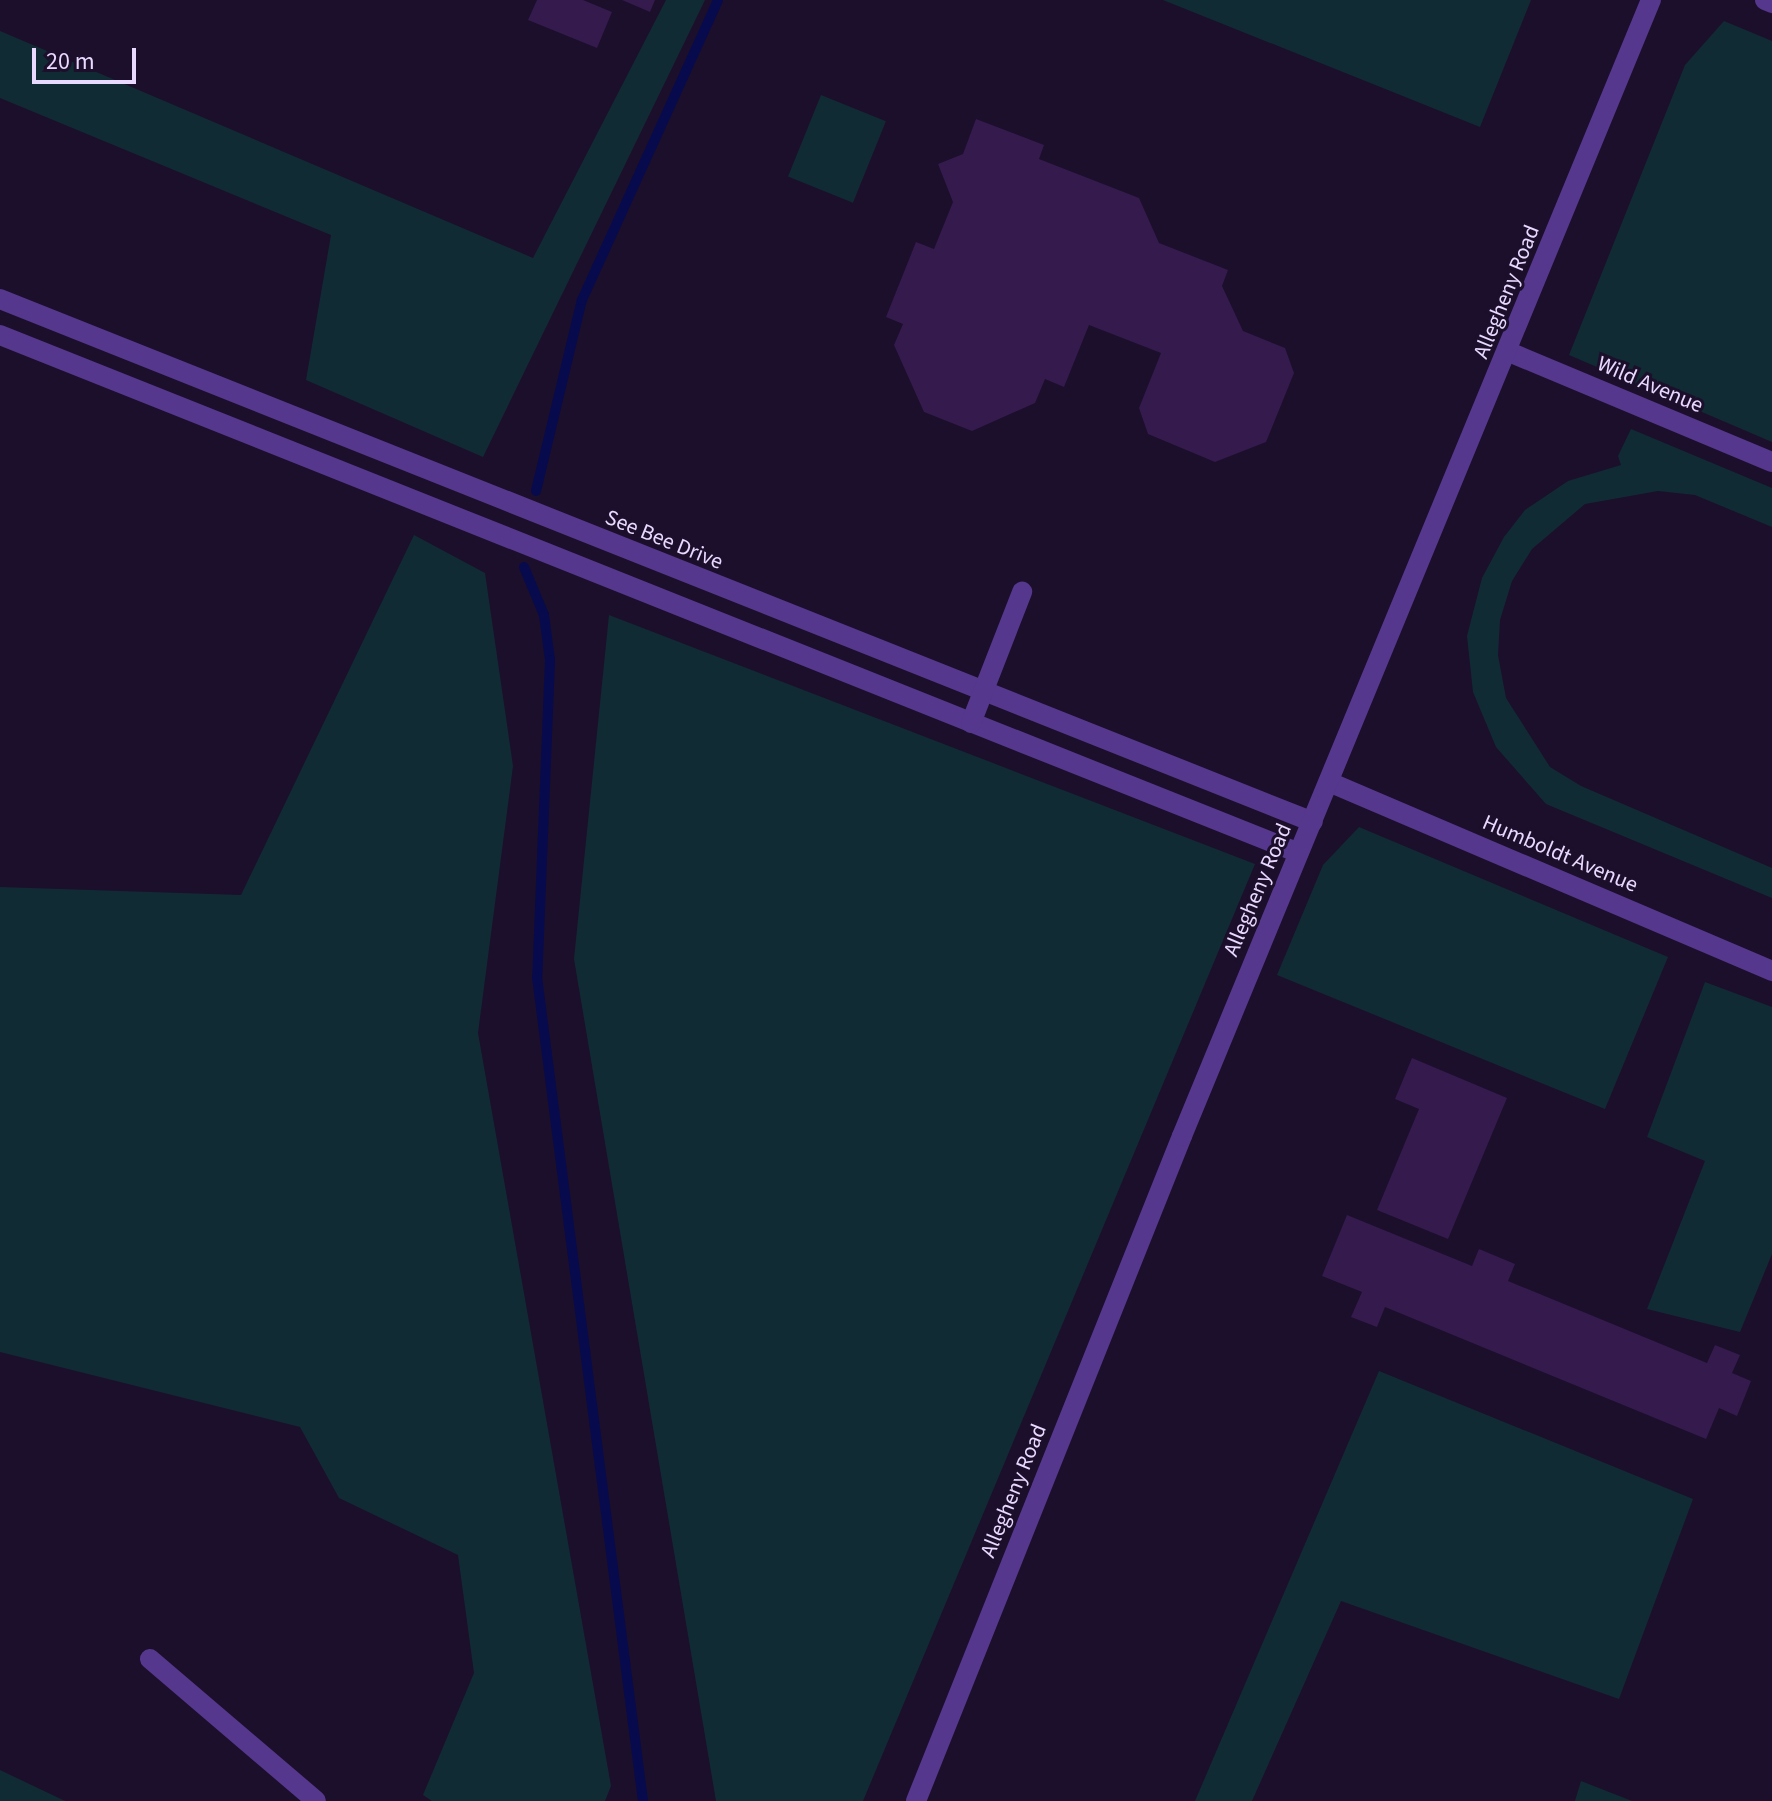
<!DOCTYPE html>
<style>
body{margin:0}
#map{position:relative;width:1772px;height:1801px;overflow:hidden;background:#1c0f2b;font-family:"Source Sans 3",sans-serif}
div>[style]{position:absolute}
.green>*{inset:0;background:#112b35;transform-origin:0 0}
.stream>*{height:10px;margin:-5px;padding:0 5px;transform-origin:5px;border-radius:5px;background:#070a4c}
.building>*{inset:0;background:#341a4d}
.minor>*{height:20px;margin:-10px;padding:0 10px;transform-origin:10px;border-radius:10px;background:#55378d}
span{translate:-50% -50%;white-space:nowrap;text-align:center;line-height:1.15;-webkit-text-stroke:6px #1c0f2b;paint-order:stroke}
.street-label{font-size:22px;color:#e9d9ff}
.scale{position:absolute;left:32px;top:48px;width:104px;height:36px;box-sizing:border-box;border:4px solid #e9d9ff;border-top:0;padding-left:10px;font-size:24px;line-height:28px;white-space:nowrap;color:#e9d9ff;-webkit-text-stroke:6px #1c0f2b;paint-order:stroke}
</style>
<div id="map">
<div class="green">
<i style="clip-path:polygon(666px 0,705px 0,483px 457px,306px 380px,331px 235px,0 98px,0 31px,533px 258px)"></i>
<i style="clip-path:polygon(1163px 0,1531px 0,1480px 127px)"></i>
<i style="clip-path:polygon(1724px 21px,1772px 41px,1772px 442px,1569px 355px,1685px 65px)"></i>
<i style="left:821px;top:95px;width:70px;height:88px;rotate:22deg"></i>
<i style="clip-path:polygon(1631px 429px,1772px 488px,1772px 527px,1695px 495px,1658px 491px,1585px 504px,1532px 549px,1512px 581px,1500px 620px,1498px 655px,1506px 698px,1550px 767px,1581px 786px,1772px 868px,1772px 898px,1546px 804px,1496px 747px,1473px 692px,1467px 636px,1482px 578px,1504px 537px,1525px 510px,1568px 481px,1621px 465px,1618px 456px)"></i>
<i style="clip-path:polygon(414px 535px,485px 573px,513px 766px,478px 1033px,611px 1786px,605px 1801px,432px 1801px,423px 1795px,474px 1673px,458px 1555px,339px 1498px,300px 1427px,0 1352px,0 887px,241px 895px)"></i>
<i style="clip-path:polygon(609px 615px,1255px 864px,863px 1801px,716px 1801px,574px 959px)"></i>
<i style="clip-path:polygon(1359px 827px,1668px 957px,1605px 1109px,1277px 975px,1323px 865px)"></i>
<i style="clip-path:polygon(1705px 982px,1772px 1007px,1772px 1254px,1740px 1332px,1647px 1309px,1705px 1161px,1647px 1137px)"></i>
<i style="clip-path:polygon(1379px 1371px,1693px 1499px,1619px 1699px,1341px 1601px,1252px 1801px,1195px 1801px)"></i>
<i style="clip-path:polygon(0 1770px,65px 1801px,0 1801px)"></i>
<i style="clip-path:polygon(1581px 1781px,1632px 1801px,1575px 1801px)"></i>
</div>
<div class="stream">
<i style="left:536px;top:491px;width:196px;rotate:-76.5deg"></i>
<i style="left:582px;top:300px;width:329px;rotate:-65.6deg"></i>
<i style="left:524px;top:567px;width:52px;rotate:67.4deg"></i>
<i style="left:544px;top:615px;width:45px;rotate:82.4deg"></i>
<i style="left:550px;top:660px;width:317px;rotate:92.3deg"></i>
<i style="left:537px;top:977px;width:831px;rotate:82.67deg"></i>
</div>
<div class="building">
<i style="clip-path:polygon(537px 0,583px 0,612px 12px,597px 48px,528px 20px)"></i>
<i style="clip-path:polygon(622px 0,655px 0,650px 12px)"></i>
<i style="clip-path:polygon(976px 119px,1044px 145px,1039px 159px,1139px 198px,1159px 243px,1228px 270px,1222px 286px,1243px 331px,1285px 348px,1294px 373px,1266px 442px,1215px 462px,1148px 434px,1139px 408px,1161px 353px,1089px 325px,1064px 387px,1045px 379px,1035px 403px,972px 431px,924px 412px,894px 345px,903px 324px,886px 317px,916px 242px,934px 249px,953px 202px,938px 164px,963px 154px)"></i>
<i style="clip-path:polygon(1412px 1058px,1507px 1098px,1448px 1239px,1377px 1210px,1419px 1109px,1395px 1099px)"></i>
<i style="clip-path:polygon(1347px 1215px,1472px 1266px,1479px 1249px,1515px 1264px,1508px 1281px,1707px 1363px,1715px 1345px,1740px 1355px,1732px 1373px,1751px 1381px,1737px 1416px,1719px 1408px,1706px 1439px,1385px 1307px,1377px 1327px,1351px 1317px,1362px 1292px,1322px 1276px)"></i>
</div>
<div class="minor">
<i style="left:1765px;top:0;width:8px;rotate:23deg"></i>
<i style="left:0;top:299px;width:1413px;rotate:21.72deg"></i>
<i style="left:0;top:335px;width:1398px;rotate:21.74deg"></i>
<i style="left:1509px;top:352px;width:285px;rotate:22.7deg"></i>
<i style="left:971px;top:723px;width:141px;rotate:-68.7deg"></i>
<i style="left:1329px;top:782px;width:482px;rotate:23.1deg"></i>
<i style="left:150px;top:1659px;width:218px;rotate:40.5deg"></i>
<i style="left:916px;top:1801px;width:716px;rotate:-68.2deg"></i>
<i style="left:1182px;top:1136px;width:1229px;rotate:-67.57deg"></i>
</div>
<div class="street-label">
<span style="left:1507px;top:292px;rotate:-68deg">Allegheny Road</span>
<span style="left:1650px;top:385px;rotate:23deg">Wild Avenue</span>
<span style="left:664px;top:540px;rotate:22deg">See Bee Drive</span>
<span style="left:1560px;top:854px;rotate:23deg">Humboldt Avenue</span>
<span style="left:1258px;top:890px;rotate:-67deg">Allegheny Road</span>
<span style="left:1014px;top:1491px;rotate:-68deg">Allegheny Road</span>
</div>
<div class="scale">20 m</div>
</div>
